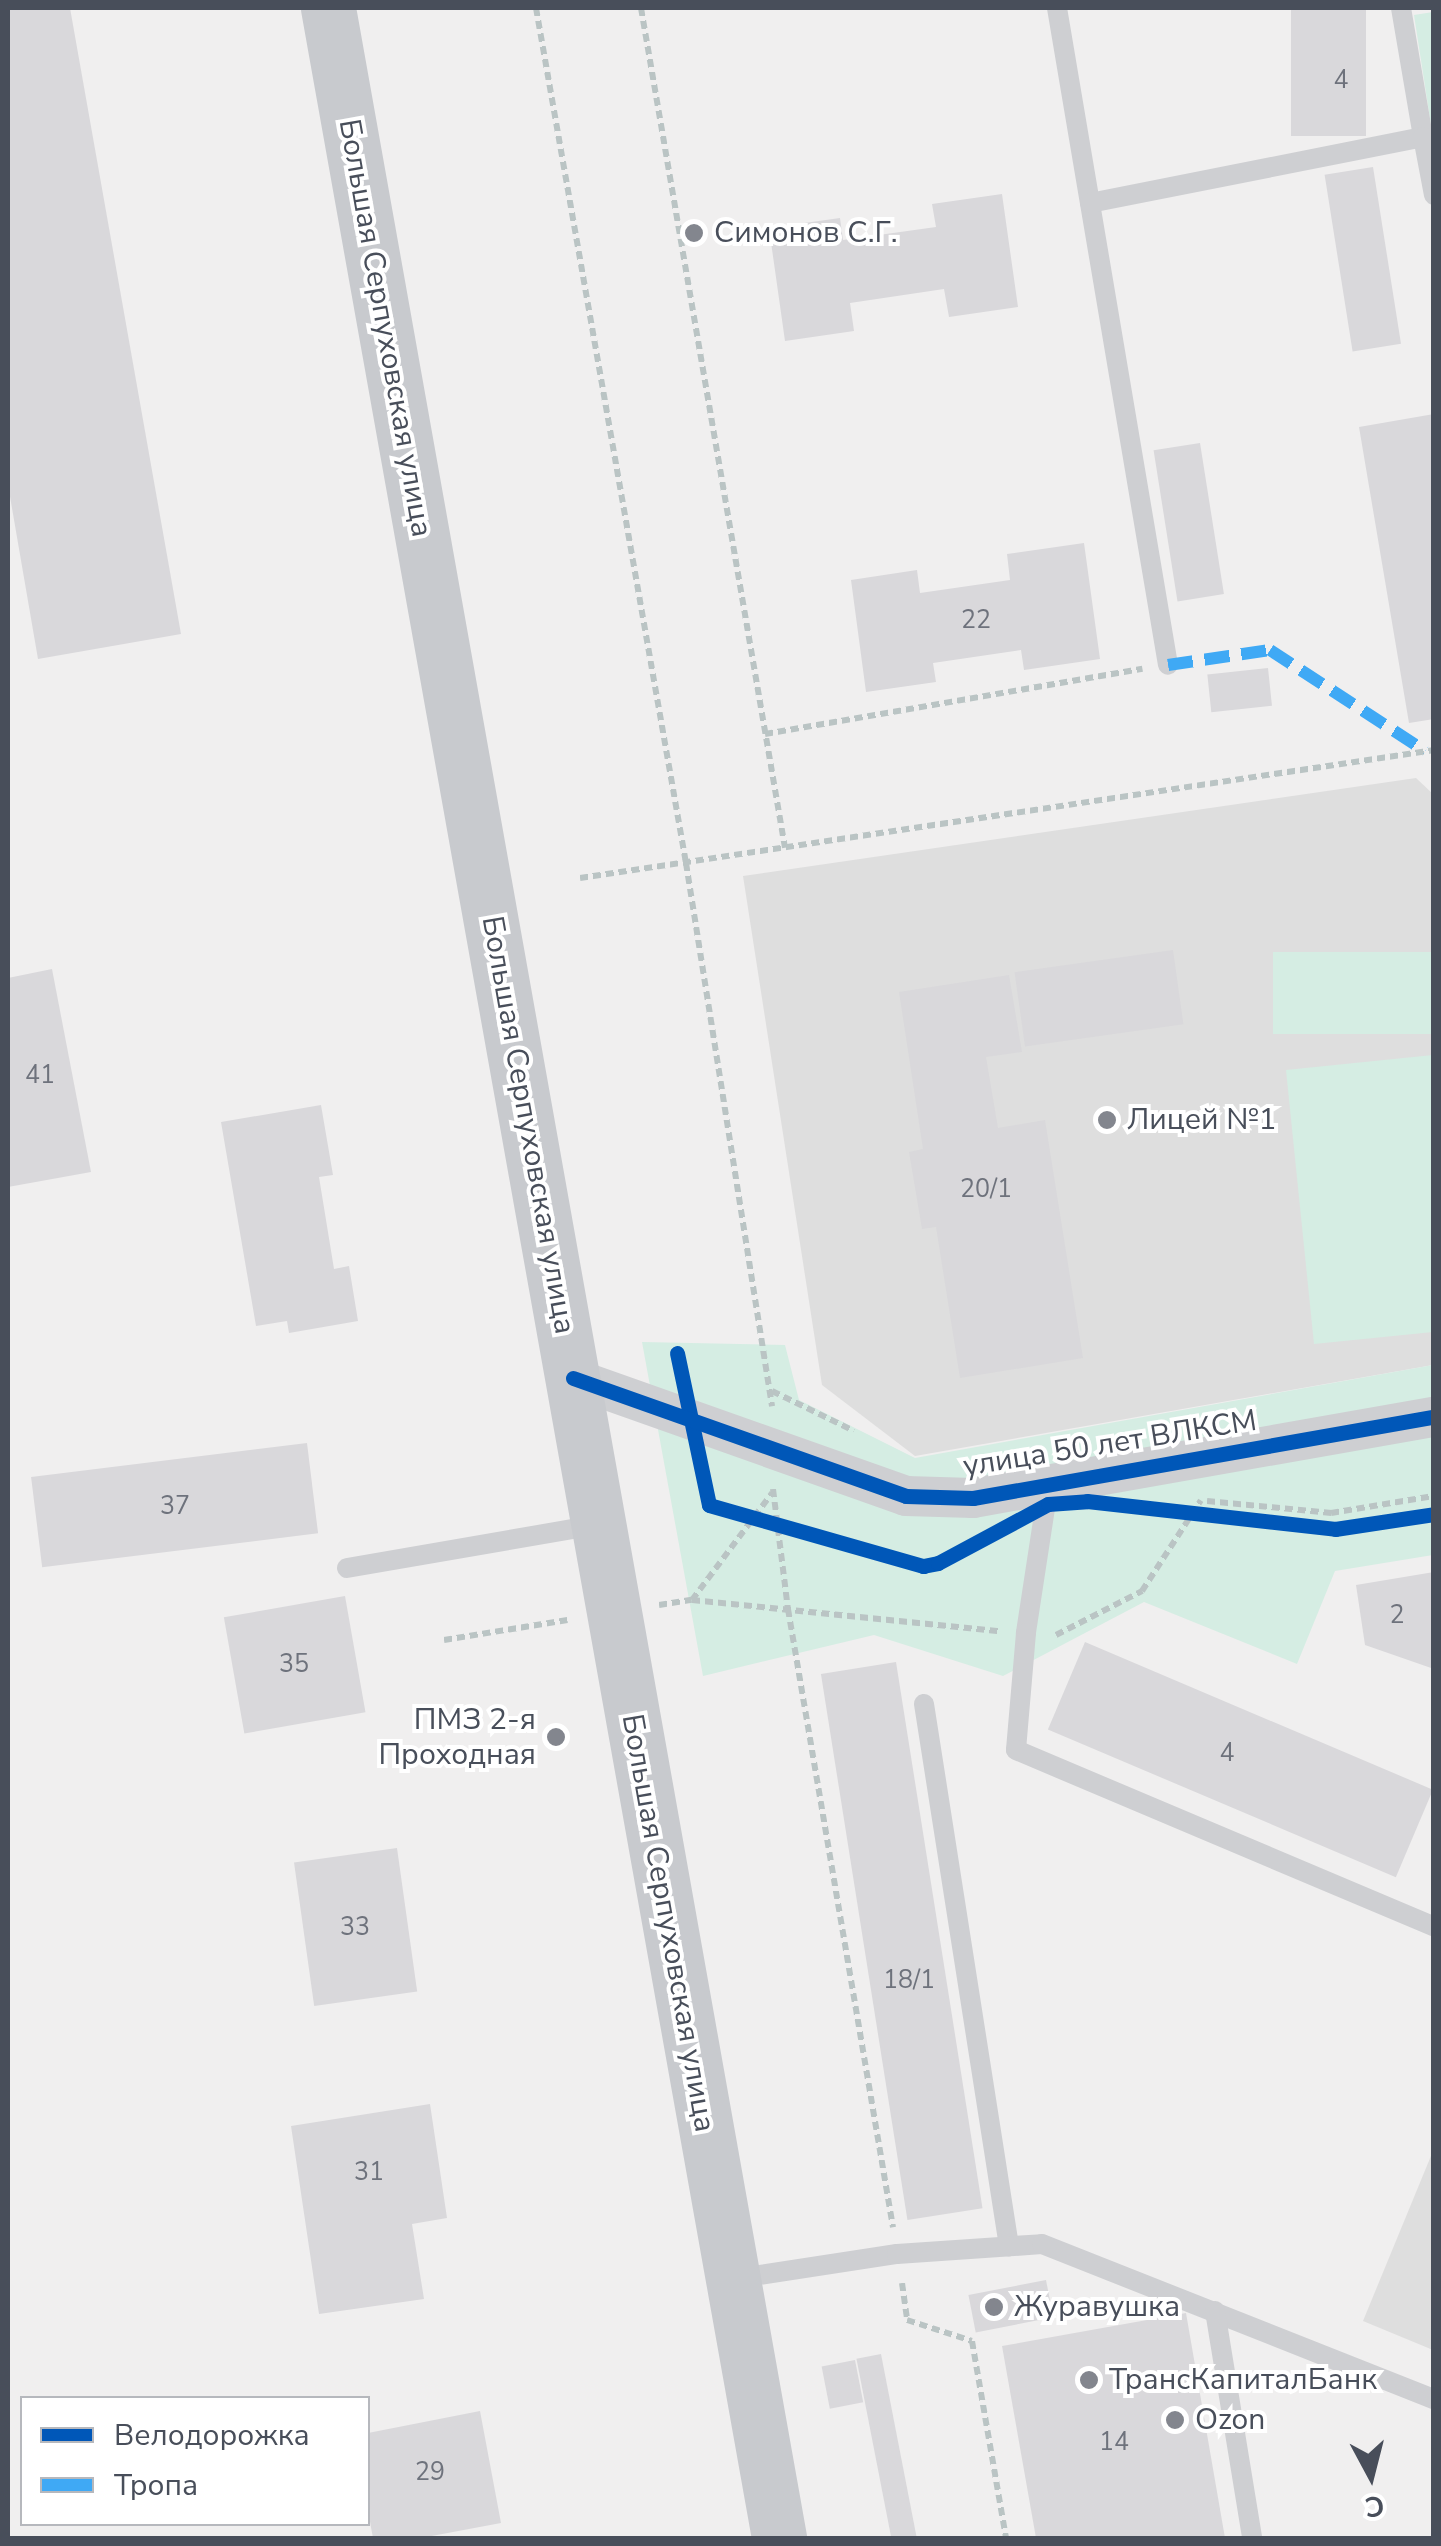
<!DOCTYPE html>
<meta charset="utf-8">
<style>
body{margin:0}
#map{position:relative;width:1441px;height:2546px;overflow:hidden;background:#f0efef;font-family:"Nunito Sans",sans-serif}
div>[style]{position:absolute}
.education>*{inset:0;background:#dedede}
.green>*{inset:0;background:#d5ede3;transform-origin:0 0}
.building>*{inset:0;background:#d9d8db;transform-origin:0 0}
.path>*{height:6px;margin-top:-3px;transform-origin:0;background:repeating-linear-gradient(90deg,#bac4c4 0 8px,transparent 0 13px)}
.lane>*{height:20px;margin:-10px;padding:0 10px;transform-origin:10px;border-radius:10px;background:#cecfd2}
.street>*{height:40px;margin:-20px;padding:0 20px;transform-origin:20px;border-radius:20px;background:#cecfd2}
.primary>*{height:55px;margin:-27.5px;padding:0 27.5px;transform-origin:27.5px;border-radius:27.5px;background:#c8cace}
.quiet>*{height:12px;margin-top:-6px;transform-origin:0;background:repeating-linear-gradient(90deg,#3fa9f5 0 25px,transparent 0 37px)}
.cycleway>*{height:15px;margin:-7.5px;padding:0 7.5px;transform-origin:7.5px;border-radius:7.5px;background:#0057b8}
.dots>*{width:28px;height:28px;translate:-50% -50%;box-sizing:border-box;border:5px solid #fff;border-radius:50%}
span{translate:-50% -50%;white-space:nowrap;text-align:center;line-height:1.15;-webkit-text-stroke:8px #fff;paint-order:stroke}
.number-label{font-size:25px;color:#6e727c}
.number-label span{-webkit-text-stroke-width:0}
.poi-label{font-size:30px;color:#484e5a}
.left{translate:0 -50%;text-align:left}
.right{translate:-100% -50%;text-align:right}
.street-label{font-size:30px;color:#484e5a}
.frame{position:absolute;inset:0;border:10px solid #484e5a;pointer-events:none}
.legend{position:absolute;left:20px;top:2396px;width:350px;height:130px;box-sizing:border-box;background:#fff;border:2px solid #b6b8bd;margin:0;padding:12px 18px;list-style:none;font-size:30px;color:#484e5a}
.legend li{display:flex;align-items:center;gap:20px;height:50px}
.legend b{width:50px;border:2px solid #b6b8bd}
.north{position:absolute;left:1321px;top:2426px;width:100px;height:100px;-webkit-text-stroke:8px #fff;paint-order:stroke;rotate:173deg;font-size:28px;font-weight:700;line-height:40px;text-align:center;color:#484e5a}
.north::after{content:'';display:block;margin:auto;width:35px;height:45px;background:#484e5a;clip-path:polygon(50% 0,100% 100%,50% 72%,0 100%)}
</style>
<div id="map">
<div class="education">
<i style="clip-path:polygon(1416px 778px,1434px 795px,1433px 1365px,915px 1456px,822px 1385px,743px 876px)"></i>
<i style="clip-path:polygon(1433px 2151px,1433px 2350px,1363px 2321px)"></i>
</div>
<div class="green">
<i style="clip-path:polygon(1433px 12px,1434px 12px,1433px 138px,1414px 15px)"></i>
<i style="left:1433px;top:952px;width:82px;height:160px;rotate:90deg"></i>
<i style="clip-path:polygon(1433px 1055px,1433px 1332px,1314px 1344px,1286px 1070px)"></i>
<i style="clip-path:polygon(642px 1342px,785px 1345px,799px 1400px,915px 1458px,1433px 1365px,1433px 1555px,1335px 1571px,1297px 1664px,1144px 1602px,1003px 1676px,874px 1635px,703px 1676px)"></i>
</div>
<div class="building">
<i style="clip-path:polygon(8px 8px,70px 8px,181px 634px,38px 659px,8px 485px)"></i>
<i style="left:1291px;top:8px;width:75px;height:128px"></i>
<i style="left:1373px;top:167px;width:179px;height:49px;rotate:81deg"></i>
<i style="clip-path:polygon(1002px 194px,1018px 307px,949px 317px,944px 289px,850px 303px,854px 331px,785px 341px,769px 228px,840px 218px,843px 240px,936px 227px,932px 204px)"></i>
<i style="clip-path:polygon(1434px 414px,1434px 719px,1409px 723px,1359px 427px)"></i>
<i style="left:1200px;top:443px;width:153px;height:47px;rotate:81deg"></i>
<i style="clip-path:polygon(1084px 543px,1100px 659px,1024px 670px,1021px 650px,933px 663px,936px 682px,866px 692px,851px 580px,917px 570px,920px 593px,1010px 580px,1007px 554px)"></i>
<i style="left:1268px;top:668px;width:38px;height:61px;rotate:84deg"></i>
<i style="left:1173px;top:950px;width:75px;height:160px;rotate:82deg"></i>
<i style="clip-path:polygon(52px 969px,91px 1172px,8px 1187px,8px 978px)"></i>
<i style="clip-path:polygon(1009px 975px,1022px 1052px,986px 1057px,998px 1128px,1045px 1120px,1083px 1358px,960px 1378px,936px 1227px,922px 1229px,909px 1152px,923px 1149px,899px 992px)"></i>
<i style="clip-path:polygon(321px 1105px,333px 1175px,319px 1177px,334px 1269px,349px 1266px,358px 1321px,289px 1333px,287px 1321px,256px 1326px,221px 1122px)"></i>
<i style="left:307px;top:1443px;width:91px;height:278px;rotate:83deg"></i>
<i style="clip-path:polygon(1434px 1572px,1434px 1669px,1365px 1645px,1356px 1585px)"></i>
<i style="left:345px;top:1596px;width:118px;height:123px;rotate:80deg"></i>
<i style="left:1085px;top:1642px;width:378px;height:95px;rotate:23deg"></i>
<i style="left:896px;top:1662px;width:553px;height:76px;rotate:81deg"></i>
<i style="left:397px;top:1848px;width:145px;height:104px;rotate:82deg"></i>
<i style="clip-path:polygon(430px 2104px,447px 2218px,412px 2224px,424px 2299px,319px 2314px,291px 2126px)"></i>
<i style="left:1046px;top:2280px;width:38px;height:79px;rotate:79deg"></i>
<i style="clip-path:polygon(1186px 2313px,1225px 2538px,1036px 2538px,1002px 2346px)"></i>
<i style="left:881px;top:2354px;width:187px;height:25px;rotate:79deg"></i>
<i style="left:855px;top:2360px;width:43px;height:34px;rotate:79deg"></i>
<i style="clip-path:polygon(480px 2411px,501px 2523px,421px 2538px,373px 2538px,368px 2511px,368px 2433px)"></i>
</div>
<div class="path">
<i style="left:536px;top:8px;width:868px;rotate:80.05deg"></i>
<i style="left:686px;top:863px;width:550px;rotate:81deg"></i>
<i style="left:641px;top:8px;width:852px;rotate:80.27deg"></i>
<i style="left:765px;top:734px;width:383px;rotate:-9.8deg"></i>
<i style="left:580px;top:878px;width:864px;rotate:-8.52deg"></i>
<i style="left:772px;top:1391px;width:91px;rotate:26deg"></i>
<i style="left:773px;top:1489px;width:121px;rotate:82.9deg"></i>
<i style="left:788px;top:1609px;width:627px;rotate:80.36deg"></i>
<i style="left:1207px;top:1501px;width:125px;rotate:5.5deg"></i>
<i style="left:1331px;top:1513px;width:104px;rotate:-9.4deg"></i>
<i style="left:692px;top:1600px;width:309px;rotate:5.8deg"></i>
<i style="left:659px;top:1605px;width:33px;rotate:-9deg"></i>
<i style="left:692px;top:1600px;width:134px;rotate:-53.2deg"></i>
<i style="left:1056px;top:1635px;width:97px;rotate:-27.1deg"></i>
<i style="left:1142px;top:1591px;width:108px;rotate:-57deg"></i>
<i style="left:444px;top:1640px;width:125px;rotate:-9.2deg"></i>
<i style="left:902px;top:2283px;width:37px;rotate:82deg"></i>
<i style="left:907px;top:2320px;width:68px;rotate:17.9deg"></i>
<i style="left:972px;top:2341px;width:200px;rotate:80.2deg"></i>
</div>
<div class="lane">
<i style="left:1057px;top:8px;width:666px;rotate:80.41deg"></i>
<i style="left:1401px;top:8px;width:131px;rotate:80.3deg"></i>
<i style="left:1090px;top:203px;width:339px;rotate:-11.2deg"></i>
<i style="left:1423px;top:137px;width:59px;rotate:79.3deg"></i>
<i style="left:1049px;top:1482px;width:153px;rotate:98.7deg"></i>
<i style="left:1026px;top:1633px;width:117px;rotate:94.9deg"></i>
<i style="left:1016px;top:1750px;width:454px;rotate:22.9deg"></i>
<i style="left:347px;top:1568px;width:253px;rotate:-9.8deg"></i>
<i style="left:924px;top:1704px;width:549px;rotate:81.09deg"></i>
<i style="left:733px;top:2279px;width:166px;rotate:-8.7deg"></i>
<i style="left:897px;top:2254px;width:145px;rotate:-3.9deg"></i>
<i style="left:1042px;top:2244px;width:422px;rotate:21.6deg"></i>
<i style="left:1215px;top:2311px;width:230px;rotate:80.7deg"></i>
</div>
<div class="street">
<i style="left:573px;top:1378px;width:353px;rotate:19.5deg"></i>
<i style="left:906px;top:1496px;width:67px;rotate:1.7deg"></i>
<i style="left:973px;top:1498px;width:468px;rotate:-10deg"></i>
</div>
<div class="primary">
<i style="left:328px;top:8px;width:2570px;rotate:79.89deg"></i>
</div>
<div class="quiet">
<i style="left:1168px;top:665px;width:103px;rotate:-8.4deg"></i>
<i style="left:1270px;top:650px;width:185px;rotate:33.1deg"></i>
</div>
<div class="cycleway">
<i style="left:677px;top:1353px;width:155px;rotate:78.1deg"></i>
<i style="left:709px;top:1505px;width:223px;rotate:15.9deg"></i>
<i style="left:923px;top:1566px;width:15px;rotate:-11deg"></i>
<i style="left:938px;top:1563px;width:125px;rotate:-28.2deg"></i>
<i style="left:1048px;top:1504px;width:39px;rotate:-4deg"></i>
<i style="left:1087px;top:1501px;width:250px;rotate:6.4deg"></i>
<i style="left:1335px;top:1529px;width:100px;rotate:-8.6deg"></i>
<i style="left:573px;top:1378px;width:353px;rotate:19.5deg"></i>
<i style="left:906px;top:1496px;width:67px;rotate:1.7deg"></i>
<i style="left:973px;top:1498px;width:468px;rotate:-10deg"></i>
</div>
<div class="dots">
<i style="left:694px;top:233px;background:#83868e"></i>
<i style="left:1107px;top:1120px;background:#83868e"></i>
<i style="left:556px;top:1737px;background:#83868e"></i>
<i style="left:994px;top:2307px;background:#83868e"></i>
<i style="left:1089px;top:2380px;background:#83868e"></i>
<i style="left:1175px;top:2420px;background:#83868e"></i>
</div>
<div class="number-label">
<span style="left:1341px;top:80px">4</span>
<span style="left:976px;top:620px">22</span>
<span style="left:40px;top:1075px">41</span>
<span style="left:986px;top:1189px">20/1</span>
<span style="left:175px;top:1506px">37</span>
<span style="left:1397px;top:1615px">2</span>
<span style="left:294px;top:1664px">35</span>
<span style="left:1227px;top:1753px">4</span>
<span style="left:355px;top:1927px">33</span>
<span style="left:909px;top:1980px">18/1</span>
<span style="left:369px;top:2172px">31</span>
<span style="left:1114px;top:2442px">14</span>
<span style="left:430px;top:2472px">29</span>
</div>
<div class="poi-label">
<span class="left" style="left:714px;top:233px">Симонов С.Г.</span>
<span class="left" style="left:1127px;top:1120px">Лицей №1</span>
<span class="right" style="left:536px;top:1737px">ПМЗ 2-я<br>Проходная</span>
<span class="left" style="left:1014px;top:2307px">Журавушка</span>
<span class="left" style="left:1109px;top:2380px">ТрансКапиталБанк</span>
<span class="left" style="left:1195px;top:2420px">Ozon</span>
</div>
<div class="street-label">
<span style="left:385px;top:328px;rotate:80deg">Большая Серпуховская улица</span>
<span style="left:528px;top:1125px;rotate:80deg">Большая Серпуховская улица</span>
<span style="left:1110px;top:1444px;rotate:-9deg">улица 50 лет ВЛКСМ</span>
<span style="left:668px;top:1923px;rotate:80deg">Большая Серпуховская улица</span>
</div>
<div class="frame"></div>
<ul class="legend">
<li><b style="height:12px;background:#0057b8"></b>Велодорожка</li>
<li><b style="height:12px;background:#3fa9f5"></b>Тропа</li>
</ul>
<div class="north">С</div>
</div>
